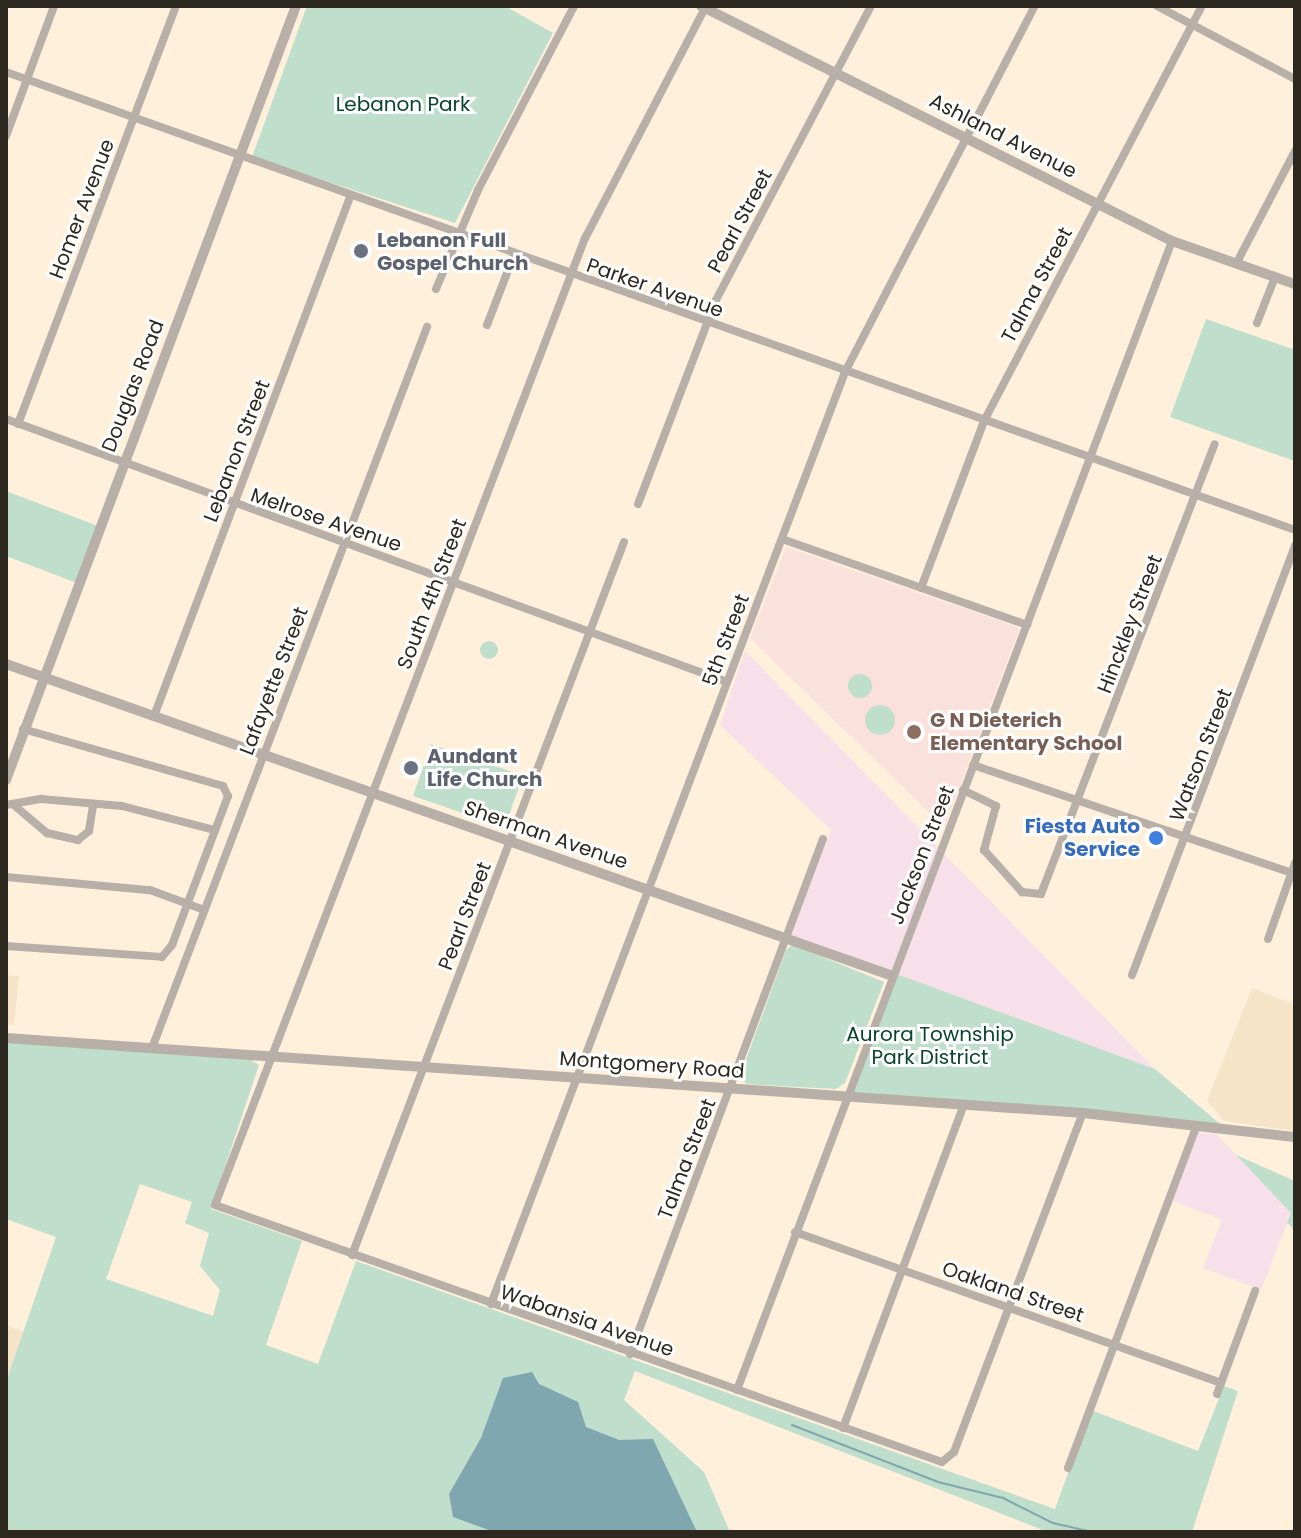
<!DOCTYPE html>
<style>
body{margin:0}
#map{position:relative;width:1301px;height:1538px;overflow:hidden;background:#fef0db;font-family:Poppins,sans-serif}
div>[style]{position:absolute}
.built>*{inset:0;background:#f6e4c9}
.industrial>*{inset:0;background:#f8e0ea}
.education>*{inset:0;background:#fbe1db}
.green>*{inset:0;background:#bfdecc;transform-origin:0 0}
.round{border-radius:50%}
.water>*{inset:0;background:#80a6b0}
.stream>*{height:2px;margin:-1px;padding:0 1px;transform-origin:1px;border-radius:1px;background:#80a6b0}
.minor>*{height:8px;margin:-4px;padding:0 4px;transform-origin:4px;border-radius:4px;background:#b7afa8}
.tertiary>*{height:10px;margin:-5px;padding:0 5px;transform-origin:5px;border-radius:5px;background:#b7afa8}
.dots>*{width:22px;height:22px;translate:-50% -50%;box-sizing:border-box;border:4px solid #fff;border-radius:50%}
span{translate:-50% -50%;white-space:nowrap;text-align:center;line-height:1.15;-webkit-text-stroke:6px #fff;paint-order:stroke}
.park-label{font-size:20px;color:#09452c}
.street-label{font-size:20px;color:#2c271f}
.worship-label{font-size:20px;color:#5b616d;font-weight:700}
.left{translate:0 -50%;text-align:left}
.education-label{font-size:20px;color:#785e54;font-weight:700}
.shop-label{font-size:20px;color:#366cbe;font-weight:700}
.right{translate:-100% -50%;text-align:right}
.frame{position:absolute;inset:0;border:8px solid #2c271f;pointer-events:none}
</style>
<div id="map">
<div class="built">
<i style="clip-path:polygon(6px 975px,19px 976px,14px 1025px,6px 1024px)"></i>
<i style="clip-path:polygon(1252px 988px,1295px 1005px,1295px 1131px,1224px 1121px,1207px 1101px)"></i>
<i style="clip-path:polygon(6px 1325px,24px 1332px,6px 1382px)"></i>
</div>
<div class="industrial">
<i style="clip-path:polygon(745px 651px,1155px 1069px,791px 935px,831px 830px,720px 725px)"></i>
<i style="clip-path:polygon(1195px 1132px,1216px 1134px,1291px 1213px,1261px 1290px,1203px 1268px,1222px 1220px,1170px 1200px)"></i>
</div>
<div class="education">
<i style="clip-path:polygon(786px 547px,1020px 628px,944px 827px,750px 638px)"></i>
</div>
<div class="green">
<i style="clip-path:polygon(307px 6px,505px 6px,553px 33px,455px 223px,252px 157px)"></i>
<i style="clip-path:polygon(1206px 319px,1295px 350px,1295px 461px,1170px 417px)"></i>
<i style="clip-path:polygon(6px 491px,98px 526px,77px 583px,6px 556px)"></i>
<i class="round" style="left:480px;top:641px;width:18px;height:18px"></i>
<i class="round" style="left:848px;top:674px;width:24px;height:24px"></i>
<i class="round" style="left:865px;top:705px;width:30px;height:30px"></i>
<i style="left:431px;top:744px;width:97px;height:55px;rotate:19deg"></i>
<i style="clip-path:polygon(793px 945px,884px 982px,845px 1083px,836px 1089px,746px 1084px,740px 1076px,786px 950px)"></i>
<i style="clip-path:polygon(894px 973px,1155px 1069px,1225px 1128px,846px 1095px)"></i>
<i style="clip-path:polygon(evenodd,6px 1042px,249px 1059px,259px 1065px,211px 1209px,302px 1241px,266px 1345px,318px 1364px,356px 1261px,1055px 1509px,1091px 1410px,1198px 1451px,1224px 1386px,1238px 1391px,1192px 1532px,1048px 1532px,635px 1371px,624px 1400px,704px 1472px,730px 1532px,6px 1532px,6px 1382px,56px 1237px,6px 1219px,6px 1042px,140px 1184px,192px 1202px,185px 1223px,209px 1233px,200px 1266px,220px 1290px,213px 1316px,106px 1279px,140px 1184px)"></i>
<i style="clip-path:polygon(1236px 1155px,1295px 1181px,1295px 1230px,1287px 1223px,1291px 1213px)"></i>
</div>
<div class="water">
<i style="clip-path:polygon(532px 1372px,539px 1384px,578px 1402px,586px 1427px,619px 1440px,653px 1439px,697px 1532px,494px 1532px,453px 1517px,449px 1494px,481px 1438px,503px 1378px)"></i>
</div>
<div class="stream">
<i style="left:792px;top:1425px;width:157px;rotate:21.3deg"></i>
<i style="left:938px;top:1482px;width:67px;rotate:13.8deg"></i>
<i style="left:1003px;top:1498px;width:56px;rotate:26.6deg"></i>
<i style="left:1053px;top:1523px;width:40px;rotate:13deg"></i>
</div>
<div class="minor">
<i style="left:706px;top:6px;width:262px;rotate:117.5deg"></i>
<i style="left:585px;top:238px;width:1035px;rotate:110.94deg"></i>
<i style="left:215px;top:1205px;width:771px;rotate:19.47deg"></i>
<i style="left:942px;top:1462px;width:16px;rotate:-40deg"></i>
<i style="left:954px;top:1452px;width:363px;rotate:-69.2deg"></i>
<i style="left:1157px;top:6px;width:156px;rotate:27.9deg"></i>
<i style="left:6px;top:72px;width:1368px;rotate:19.56deg"></i>
<i style="left:6px;top:136px;width:139px;rotate:-69.7deg"></i>
<i style="left:1236px;top:264px;width:127px;rotate:-62.4deg"></i>
<i style="left:436px;top:289px;width:108px;rotate:-67deg"></i>
<i style="left:478px;top:190px;width:208px;rotate:-62.4deg"></i>
<i style="left:1257px;top:323px;width:49px;rotate:-68.6deg"></i>
<i style="left:487px;top:325px;width:75px;rotate:-68.9deg"></i>
<i style="left:6px;top:419px;width:767px;rotate:20.04deg"></i>
<i style="left:18px;top:424px;width:447px;rotate:-69.3deg"></i>
<i style="left:638px;top:504px;width:218px;rotate:-69.1deg"></i>
<i style="left:716px;top:300px;width:332px;rotate:-62.2deg"></i>
<i style="left:782px;top:539px;width:260px;rotate:19.3deg"></i>
<i style="left:921px;top:588px;width:178px;rotate:-69.3deg"></i>
<i style="left:984px;top:421px;width:469px;rotate:-62.3deg"></i>
<i style="left:154px;top:716px;width:555px;rotate:-69.31deg"></i>
<i style="left:973px;top:765px;width:340px;rotate:18.7deg"></i>
<i style="left:963px;top:790px;width:37px;rotate:26deg"></i>
<i style="left:996px;top:806px;width:46px;rotate:105.3deg"></i>
<i style="left:984px;top:850px;width:57px;rotate:47.9deg"></i>
<i style="left:1022px;top:892px;width:19px;rotate:6deg"></i>
<i style="left:1041px;top:894px;width:482px;rotate:-68.9deg"></i>
<i style="left:6px;top:805px;width:36px;rotate:-10deg"></i>
<i style="left:41px;top:799px;width:81px;rotate:4.9deg"></i>
<i style="left:122px;top:806px;width:96px;rotate:14.5deg"></i>
<i style="left:15px;top:806px;width:42px;rotate:40.2deg"></i>
<i style="left:47px;top:833px;width:32px;rotate:13deg"></i>
<i style="left:78px;top:840px;width:14px;rotate:-39deg"></i>
<i style="left:89px;top:831px;width:25px;rotate:-81deg"></i>
<i style="left:6px;top:877px;width:145px;rotate:5.2deg"></i>
<i style="left:150px;top:890px;width:58px;rotate:20.3deg"></i>
<i style="left:1268px;top:939px;width:81px;rotate:-70.4deg"></i>
<i style="left:6px;top:946px;width:156px;rotate:4deg"></i>
<i style="left:162px;top:957px;width:16px;rotate:-50deg"></i>
<i style="left:172px;top:945px;width:159px;rotate:-69.4deg"></i>
<i style="left:228px;top:796px;width:11px;rotate:-117deg"></i>
<i style="left:223px;top:786px;width:208px;rotate:-164.1deg"></i>
<i style="left:1132px;top:975px;width:460px;rotate:-69.2deg"></i>
<i style="left:152px;top:1048px;width:772px;rotate:-69.12deg"></i>
<i style="left:795px;top:1232px;width:452px;rotate:19.5deg"></i>
<i style="left:352px;top:1255px;width:763px;rotate:-69.12deg"></i>
<i style="left:491px;top:1304px;width:997px;rotate:-69.2deg"></i>
<i style="left:845px;top:372px;width:412px;rotate:-62.6deg"></i>
<i style="left:630px;top:1354px;width:550px;rotate:-69.46deg"></i>
<i style="left:737px;top:1390px;width:1229px;rotate:-69.26deg"></i>
<i style="left:1217px;top:1394px;width:110px;rotate:-69.7deg"></i>
<i style="left:843px;top:1428px;width:346px;rotate:-69.5deg"></i>
<i style="left:1068px;top:1468px;width:366px;rotate:-69.4deg"></i>
</div>
<div class="tertiary">
<i style="left:701px;top:6px;width:526px;rotate:26.52deg"></i>
<i style="left:1172px;top:241px;width:130px;rotate:19.3deg"></i>
<i style="left:6px;top:664px;width:940px;rotate:19.38deg"></i>
<i style="left:6px;top:780px;width:827px;rotate:-69.46deg"></i>
<i style="left:6px;top:1038px;width:1080px;rotate:3.98deg"></i>
<i style="left:1083px;top:1113px;width:213px;rotate:6.5deg"></i>
</div>
<div class="dots">
<i style="left:361px;top:251px;background:#6b7280"></i>
<i style="left:914px;top:732px;background:#8d6e63"></i>
<i style="left:411px;top:768px;background:#6b7280"></i>
<i style="left:1156px;top:838px;background:#3f7fe0"></i>
</div>
<div class="park-label">
<span style="left:403px;top:104px">Lebanon Park</span>
<span style="left:930px;top:1046px">Aurora Township<br>Park District</span>
</div>
<div class="street-label">
<span style="left:1003px;top:136px;rotate:27deg">Ashland Avenue</span>
<span style="left:82px;top:209px;rotate:-69deg">Homer Avenue</span>
<span style="left:740px;top:221px;rotate:-62deg">Pearl Street</span>
<span style="left:1037px;top:285px;rotate:-62deg">Talma Street</span>
<span style="left:655px;top:288px;rotate:19deg">Parker Avenue</span>
<span style="left:133px;top:386px;rotate:-69deg">Douglas Road</span>
<span style="left:237px;top:451px;rotate:-69deg">Lebanon Street</span>
<span style="left:326px;top:520px;rotate:19deg">Melrose Avenue</span>
<span style="left:432px;top:594px;rotate:-69deg">South 4th Street</span>
<span style="left:1130px;top:624px;rotate:-69deg">Hinckley Street</span>
<span style="left:726px;top:640px;rotate:-69deg">5th Street</span>
<span style="left:274px;top:681px;rotate:-69deg">Lafayette Street</span>
<span style="left:1201px;top:755px;rotate:-69deg">Watson Street</span>
<span style="left:546px;top:835px;rotate:19deg">Sherman Avenue</span>
<span style="left:922px;top:855px;rotate:-69deg">Jackson Street</span>
<span style="left:465px;top:916px;rotate:-69deg">Pearl Street</span>
<span style="left:652px;top:1065px;rotate:4deg">Montgomery Road</span>
<span style="left:687px;top:1159px;rotate:-69deg">Talma Street</span>
<span style="left:1013px;top:1292px;rotate:19deg">Oakland Street</span>
<span style="left:587px;top:1321px;rotate:19deg">Wabansia Avenue</span>
</div>
<div class="worship-label">
<span class="left" style="left:377px;top:252px">Lebanon Full<br>Gospel Church</span>
<span class="left" style="left:427px;top:768px">Aundant<br>Life Church</span>
</div>
<div class="education-label">
<span class="left" style="left:930px;top:732px">G N Dieterich<br>Elementary School</span>
</div>
<div class="shop-label">
<span class="right" style="left:1140px;top:838px">Fiesta Auto<br>Service</span>
</div>
<div class="frame"></div>
</div>
